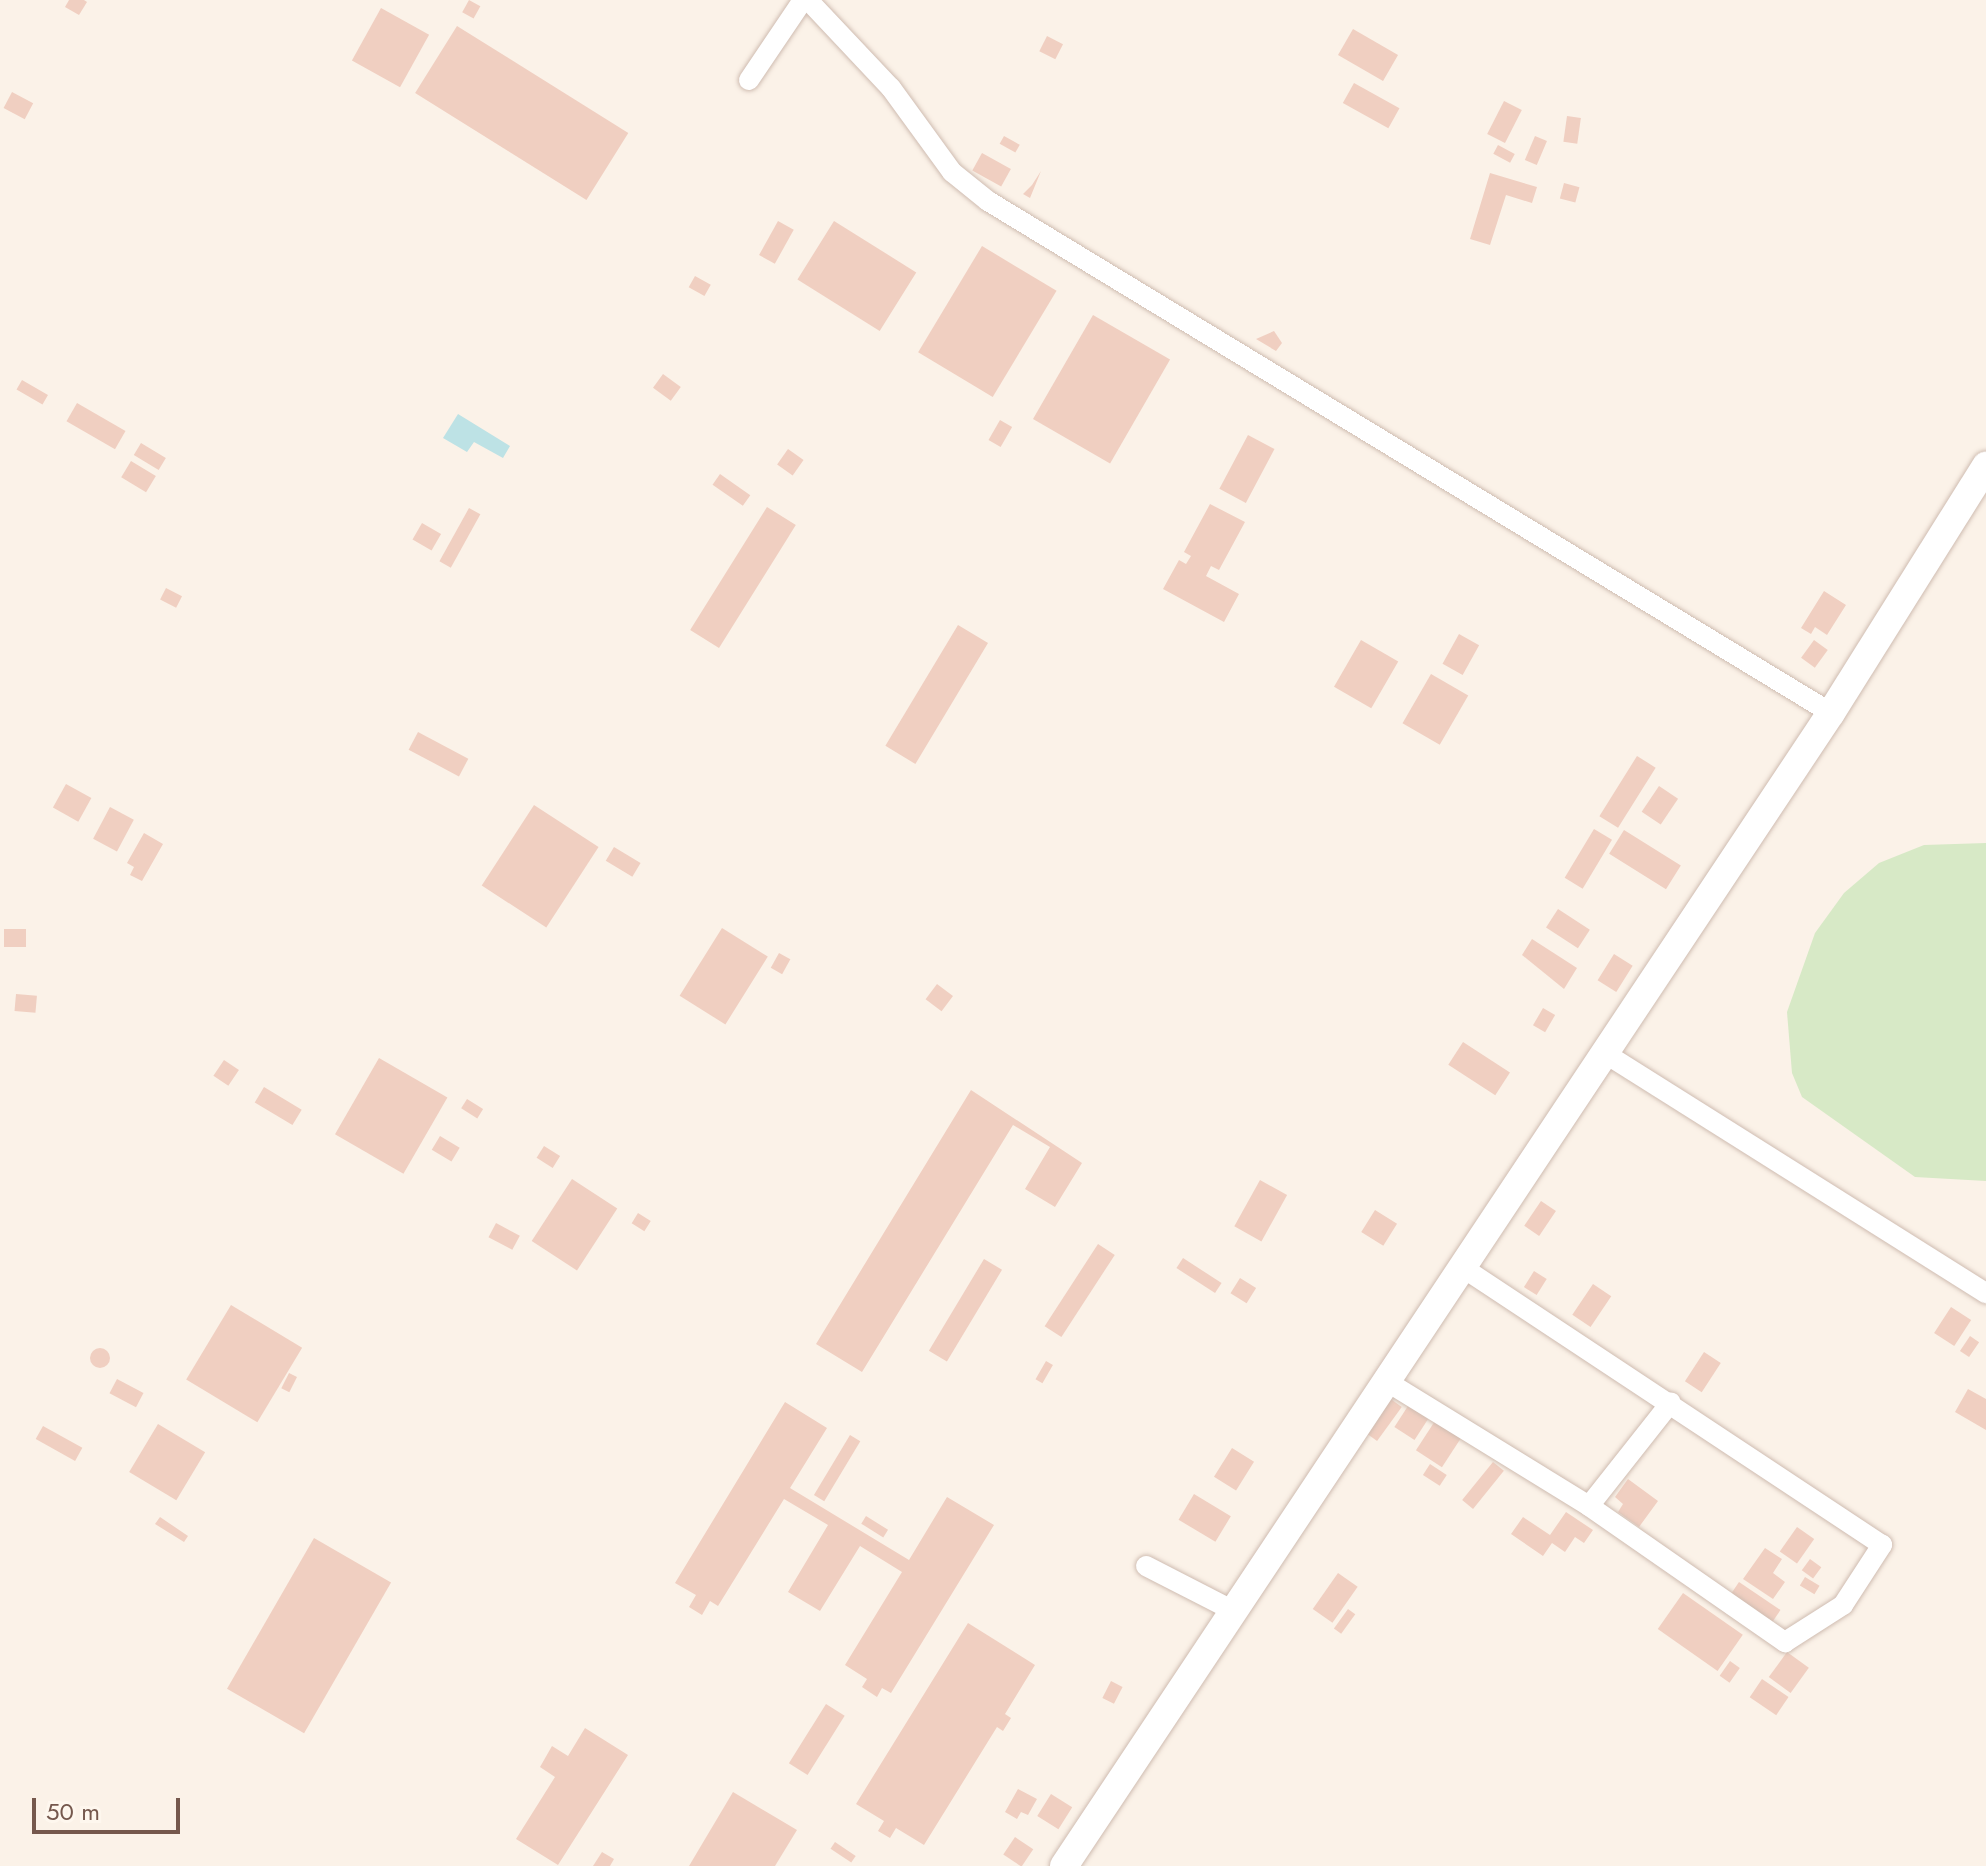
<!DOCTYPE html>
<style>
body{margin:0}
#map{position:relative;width:1986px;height:1866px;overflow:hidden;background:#fbf2e8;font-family:Jost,sans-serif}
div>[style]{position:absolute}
.green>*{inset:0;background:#d7e9c6}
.water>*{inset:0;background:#bde2e5}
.building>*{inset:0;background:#f0cfc1;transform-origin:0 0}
.round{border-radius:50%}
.roads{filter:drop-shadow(0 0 2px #cfbcb1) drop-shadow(0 0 2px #cfbcb1)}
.street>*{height:20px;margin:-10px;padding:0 10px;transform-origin:10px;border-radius:10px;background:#fff}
.secondary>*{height:28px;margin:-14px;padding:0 14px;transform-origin:14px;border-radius:14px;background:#fff}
span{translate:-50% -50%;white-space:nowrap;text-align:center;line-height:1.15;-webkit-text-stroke:7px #fef7ee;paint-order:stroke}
.scale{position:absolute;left:32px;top:1798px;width:148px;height:36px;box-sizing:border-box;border:4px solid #75584d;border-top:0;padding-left:10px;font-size:24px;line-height:28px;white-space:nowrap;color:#75584d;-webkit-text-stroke:6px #fef7ee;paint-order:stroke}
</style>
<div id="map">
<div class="green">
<i style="clip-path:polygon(1986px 843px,1986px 1181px,1915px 1177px,1802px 1097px,1792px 1073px,1787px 1012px,1815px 933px,1844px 893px,1879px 863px,1924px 845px)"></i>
</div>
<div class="water">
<i style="clip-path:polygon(458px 414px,510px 446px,503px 458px,474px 442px,467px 452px,443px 438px)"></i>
</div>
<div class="building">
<i style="clip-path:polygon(69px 0,84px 0,87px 2px,79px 15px,65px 7px)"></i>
<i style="left:469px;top:0;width:13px;height:14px;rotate:29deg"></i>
<i style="left:381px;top:8px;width:55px;height:60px;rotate:29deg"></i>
<i style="left:457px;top:26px;width:202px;height:79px;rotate:32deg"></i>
<i style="left:1353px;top:29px;width:52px;height:30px;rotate:30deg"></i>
<i style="left:1047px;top:36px;width:18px;height:17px;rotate:27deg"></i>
<i style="left:1354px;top:83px;width:52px;height:23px;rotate:29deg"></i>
<i style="left:12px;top:92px;width:24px;height:18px;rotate:28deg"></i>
<i style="left:1504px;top:101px;width:20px;height:37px;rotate:27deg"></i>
<i style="left:1567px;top:116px;width:14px;height:26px;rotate:8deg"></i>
<i style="left:1004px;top:136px;width:18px;height:9px;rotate:29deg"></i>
<i style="left:1535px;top:136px;width:13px;height:26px;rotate:23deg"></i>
<i style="left:1498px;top:145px;width:19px;height:10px;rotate:28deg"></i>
<i style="left:982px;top:153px;width:33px;height:20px;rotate:29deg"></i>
<i style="clip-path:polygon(1041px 171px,1030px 198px,1023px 194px,1032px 185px)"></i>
<i style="clip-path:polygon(1490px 173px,1537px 187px,1532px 203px,1506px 195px,1490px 245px,1470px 239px)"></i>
<i style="left:1564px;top:183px;width:16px;height:16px;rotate:15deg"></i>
<i style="left:778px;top:221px;width:18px;height:39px;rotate:29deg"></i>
<i style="left:834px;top:221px;width:97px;height:69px;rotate:32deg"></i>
<i style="left:982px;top:246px;width:87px;height:124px;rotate:31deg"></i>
<i style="left:695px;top:276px;width:18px;height:13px;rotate:29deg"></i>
<i style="left:1093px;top:315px;width:89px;height:120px;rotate:30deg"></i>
<i style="clip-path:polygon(1274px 331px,1282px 343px,1276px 351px,1256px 339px)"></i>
<i style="left:663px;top:374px;width:22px;height:17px;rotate:36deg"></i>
<i style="left:22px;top:380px;width:30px;height:11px;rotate:30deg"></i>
<i style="left:77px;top:403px;width:56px;height:21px;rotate:30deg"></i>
<i style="left:1000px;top:420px;width:14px;height:23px;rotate:30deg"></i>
<i style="left:1248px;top:435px;width:30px;height:61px;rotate:28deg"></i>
<i style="left:141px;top:443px;width:29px;height:14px;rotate:31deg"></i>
<i style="left:788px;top:449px;width:19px;height:19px;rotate:35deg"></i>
<i style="left:131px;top:461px;width:29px;height:19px;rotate:31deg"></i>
<i style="left:720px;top:474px;width:37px;height:13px;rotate:35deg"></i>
<i style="clip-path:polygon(1210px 504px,1245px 522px,1219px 570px,1211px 566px,1206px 576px,1239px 594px,1224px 622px,1163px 589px,1179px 560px,1186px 564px,1191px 556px,1184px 552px)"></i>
<i style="left:767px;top:507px;width:34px;height:145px;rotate:32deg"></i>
<i style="left:469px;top:508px;width:13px;height:61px;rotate:29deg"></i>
<i style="left:422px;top:523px;width:22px;height:19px;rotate:30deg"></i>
<i style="left:166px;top:588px;width:18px;height:13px;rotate:27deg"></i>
<i style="clip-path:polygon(1824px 591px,1846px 605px,1827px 635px,1815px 627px,1811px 634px,1801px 628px)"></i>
<i style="left:958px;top:625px;width:35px;height:141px;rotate:31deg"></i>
<i style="left:1459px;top:634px;width:23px;height:34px;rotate:29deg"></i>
<i style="left:1361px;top:640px;width:43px;height:54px;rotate:30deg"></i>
<i style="left:1814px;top:640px;width:17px;height:22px;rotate:36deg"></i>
<i style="left:1431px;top:674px;width:43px;height:57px;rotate:30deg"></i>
<i style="left:418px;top:732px;width:57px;height:20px;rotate:28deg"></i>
<i style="left:1637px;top:756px;width:22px;height:71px;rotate:32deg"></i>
<i style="left:66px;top:784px;width:29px;height:27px;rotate:29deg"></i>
<i style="left:1659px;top:786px;width:23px;height:31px;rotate:34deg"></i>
<i style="left:534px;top:805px;width:77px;height:96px;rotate:33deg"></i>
<i style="left:110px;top:807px;width:27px;height:36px;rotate:28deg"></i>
<i style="left:1594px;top:829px;width:21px;height:57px;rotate:31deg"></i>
<i style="left:1624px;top:830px;width:67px;height:28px;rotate:32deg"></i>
<i style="clip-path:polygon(144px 833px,163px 844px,142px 881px,130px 875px,134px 867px,127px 863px)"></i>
<i style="left:614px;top:847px;width:31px;height:16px;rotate:31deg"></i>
<i style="left:1558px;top:909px;width:38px;height:22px;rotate:33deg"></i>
<i style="left:722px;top:928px;width:54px;height:80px;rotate:32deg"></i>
<i style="left:4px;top:929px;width:22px;height:18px"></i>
<i style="clip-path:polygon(1532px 939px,1577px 968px,1564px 989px,1522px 955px)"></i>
<i style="left:779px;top:953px;width:13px;height:17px;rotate:29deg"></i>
<i style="left:1614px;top:954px;width:22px;height:31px;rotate:32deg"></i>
<i style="left:937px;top:984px;width:20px;height:19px;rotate:37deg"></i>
<i style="left:16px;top:994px;width:21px;height:17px;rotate:5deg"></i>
<i style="left:1543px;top:1008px;width:14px;height:20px;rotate:30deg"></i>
<i style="left:1463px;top:1042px;width:56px;height:27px;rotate:33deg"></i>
<i style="left:379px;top:1058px;width:79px;height:88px;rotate:30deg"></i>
<i style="left:224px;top:1060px;width:18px;height:19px;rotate:34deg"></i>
<i style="left:264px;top:1087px;width:44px;height:18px;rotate:31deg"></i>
<i style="clip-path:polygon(971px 1090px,1082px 1163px,1055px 1207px,1025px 1189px,1050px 1147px,1013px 1125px,862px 1372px,816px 1344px)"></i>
<i style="left:467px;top:1099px;width:19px;height:11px;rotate:32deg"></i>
<i style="left:440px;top:1136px;width:23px;height:16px;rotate:31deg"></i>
<i style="left:544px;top:1146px;width:19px;height:14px;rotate:32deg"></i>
<i style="left:572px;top:1179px;width:54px;height:74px;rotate:33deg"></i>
<i style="left:1260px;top:1180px;width:31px;height:53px;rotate:29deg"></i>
<i style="left:1541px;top:1201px;width:18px;height:30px;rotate:34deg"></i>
<i style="left:1375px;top:1210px;width:26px;height:26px;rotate:32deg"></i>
<i style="left:638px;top:1213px;width:15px;height:12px;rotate:32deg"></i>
<i style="left:496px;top:1223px;width:27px;height:16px;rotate:28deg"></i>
<i style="left:1098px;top:1244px;width:20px;height:98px;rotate:33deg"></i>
<i style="left:1183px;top:1258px;width:46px;height:12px;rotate:33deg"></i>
<i style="left:984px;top:1259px;width:21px;height:107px;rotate:31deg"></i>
<i style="left:1534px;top:1271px;width:15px;height:19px;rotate:32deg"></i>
<i style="left:1240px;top:1278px;width:19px;height:18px;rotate:32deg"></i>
<i style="left:1593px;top:1284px;width:22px;height:37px;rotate:34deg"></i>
<i style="left:231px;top:1305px;width:83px;height:87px;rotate:31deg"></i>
<i style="left:1951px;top:1307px;width:24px;height:31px;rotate:33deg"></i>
<i style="left:1970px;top:1336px;width:11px;height:18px;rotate:34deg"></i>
<i class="round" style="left:90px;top:1348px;width:20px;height:20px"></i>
<i style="left:1704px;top:1352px;width:20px;height:35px;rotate:33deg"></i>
<i style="left:1046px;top:1361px;width:8px;height:21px;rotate:30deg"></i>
<i style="left:289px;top:1373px;width:9px;height:17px;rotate:27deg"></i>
<i style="left:117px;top:1379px;width:30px;height:16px;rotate:28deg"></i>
<i style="clip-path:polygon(1968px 1389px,1986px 1399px,1986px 1430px,1955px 1412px)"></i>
<i style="left:1388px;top:1397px;width:17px;height:42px;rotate:36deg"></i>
<i style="clip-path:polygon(785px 1402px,827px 1428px,790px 1488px,909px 1560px,947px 1497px,994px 1525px,891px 1693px,882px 1688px,877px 1697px,862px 1687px,867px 1679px,845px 1665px,902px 1572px,860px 1546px,820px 1611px,788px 1592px,828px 1525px,784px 1499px,718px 1606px,710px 1601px,702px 1615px,689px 1607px,696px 1595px,675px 1583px)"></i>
<i style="left:1408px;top:1406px;width:24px;height:25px;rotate:33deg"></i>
<i style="left:1435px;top:1421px;width:31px;height:35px;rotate:33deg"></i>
<i style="left:158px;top:1424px;width:55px;height:56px;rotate:31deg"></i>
<i style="left:43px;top:1426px;width:45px;height:15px;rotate:29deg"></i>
<i style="left:850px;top:1435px;width:12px;height:70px;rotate:31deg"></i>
<i style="left:1232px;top:1448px;width:26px;height:34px;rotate:32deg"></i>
<i style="left:1493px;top:1462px;width:14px;height:49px;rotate:39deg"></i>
<i style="left:1430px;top:1464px;width:20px;height:13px;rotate:33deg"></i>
<i style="clip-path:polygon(1628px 1479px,1658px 1501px,1639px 1527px,1618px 1512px,1623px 1504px,1615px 1497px)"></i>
<i style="left:1194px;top:1494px;width:43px;height:30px;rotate:31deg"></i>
<i style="clip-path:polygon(1566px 1512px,1593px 1530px,1584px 1543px,1575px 1537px,1565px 1552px,1552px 1543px,1543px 1556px,1511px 1534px,1523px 1517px,1550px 1535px)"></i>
<i style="left:866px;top:1516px;width:26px;height:9px;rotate:32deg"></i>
<i style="clip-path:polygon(160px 1517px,188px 1536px,184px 1542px,155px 1524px)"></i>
<i style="left:1797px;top:1527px;width:21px;height:30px;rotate:35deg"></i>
<i style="left:314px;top:1538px;width:89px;height:174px;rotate:30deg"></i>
<i style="clip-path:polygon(1765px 1548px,1782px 1559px,1773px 1573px,1785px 1582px,1773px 1599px,1743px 1579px)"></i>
<i style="left:1810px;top:1559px;width:14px;height:14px;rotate:36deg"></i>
<i style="left:1338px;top:1573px;width:24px;height:44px;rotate:35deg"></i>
<i style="left:1805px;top:1577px;width:17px;height:10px;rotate:31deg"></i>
<i style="left:1739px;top:1582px;width:50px;height:16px;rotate:34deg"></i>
<i style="left:1683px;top:1593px;width:73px;height:44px;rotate:35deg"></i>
<i style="left:1348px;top:1609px;width:9px;height:24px;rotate:36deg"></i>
<i style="clip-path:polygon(968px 1623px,1035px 1665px,1005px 1714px,1011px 1718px,1003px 1731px,997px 1727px,924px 1845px,896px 1828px,890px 1838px,878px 1831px,884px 1821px,856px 1804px)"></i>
<i style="left:1787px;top:1652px;width:27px;height:31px;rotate:36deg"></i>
<i style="left:1730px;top:1661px;width:12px;height:18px;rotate:35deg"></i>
<i style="left:1762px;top:1679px;width:32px;height:22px;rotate:34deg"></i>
<i style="left:1111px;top:1681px;width:13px;height:19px;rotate:27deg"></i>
<i style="left:826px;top:1704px;width:22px;height:70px;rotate:32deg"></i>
<i style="clip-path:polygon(585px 1728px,628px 1755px,558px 1865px,516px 1839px,555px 1777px,540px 1767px,552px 1746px,568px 1756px)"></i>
<i style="clip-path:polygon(1018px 1789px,1037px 1799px,1028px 1815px,1021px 1812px,1017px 1819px,1005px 1812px)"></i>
<i style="clip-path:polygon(733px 1792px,797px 1830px,775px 1866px,689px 1866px)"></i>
<i style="left:1051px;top:1794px;width:25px;height:26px;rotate:32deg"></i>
<i style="left:1015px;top:1837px;width:22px;height:21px;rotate:34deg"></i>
<i style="left:835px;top:1842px;width:25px;height:8px;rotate:34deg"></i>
<i style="clip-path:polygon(602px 1852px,614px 1859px,610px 1866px,593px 1866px)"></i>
</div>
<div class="roads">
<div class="street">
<i style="left:808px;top:0;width:121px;rotate:46.7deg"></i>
<i style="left:891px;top:88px;width:104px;rotate:54deg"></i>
<i style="left:952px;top:172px;width:46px;rotate:38.9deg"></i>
<i style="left:988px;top:201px;width:986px;rotate:31.27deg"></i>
<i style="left:749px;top:80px;width:97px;rotate:-56deg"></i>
<i style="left:1603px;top:1052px;width:453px;rotate:32.2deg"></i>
<i style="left:1386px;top:1381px;width:238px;rotate:31.6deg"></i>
<i style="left:1589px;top:1506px;width:239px;rotate:34.8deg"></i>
<i style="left:1785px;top:1642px;width:69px;rotate:-32.5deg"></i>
<i style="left:1843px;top:1605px;width:72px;rotate:-57deg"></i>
<i style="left:1882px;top:1545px;width:504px;rotate:-146.5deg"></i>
<i style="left:1589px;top:1506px;width:132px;rotate:-51.7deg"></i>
<i style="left:1146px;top:1566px;width:94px;rotate:27.1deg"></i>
</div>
<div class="secondary">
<i style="left:1064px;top:1866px;width:1385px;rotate:-56.37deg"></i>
<i style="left:1831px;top:713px;width:292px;rotate:-57.9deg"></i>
</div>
</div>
<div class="scale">50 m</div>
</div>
